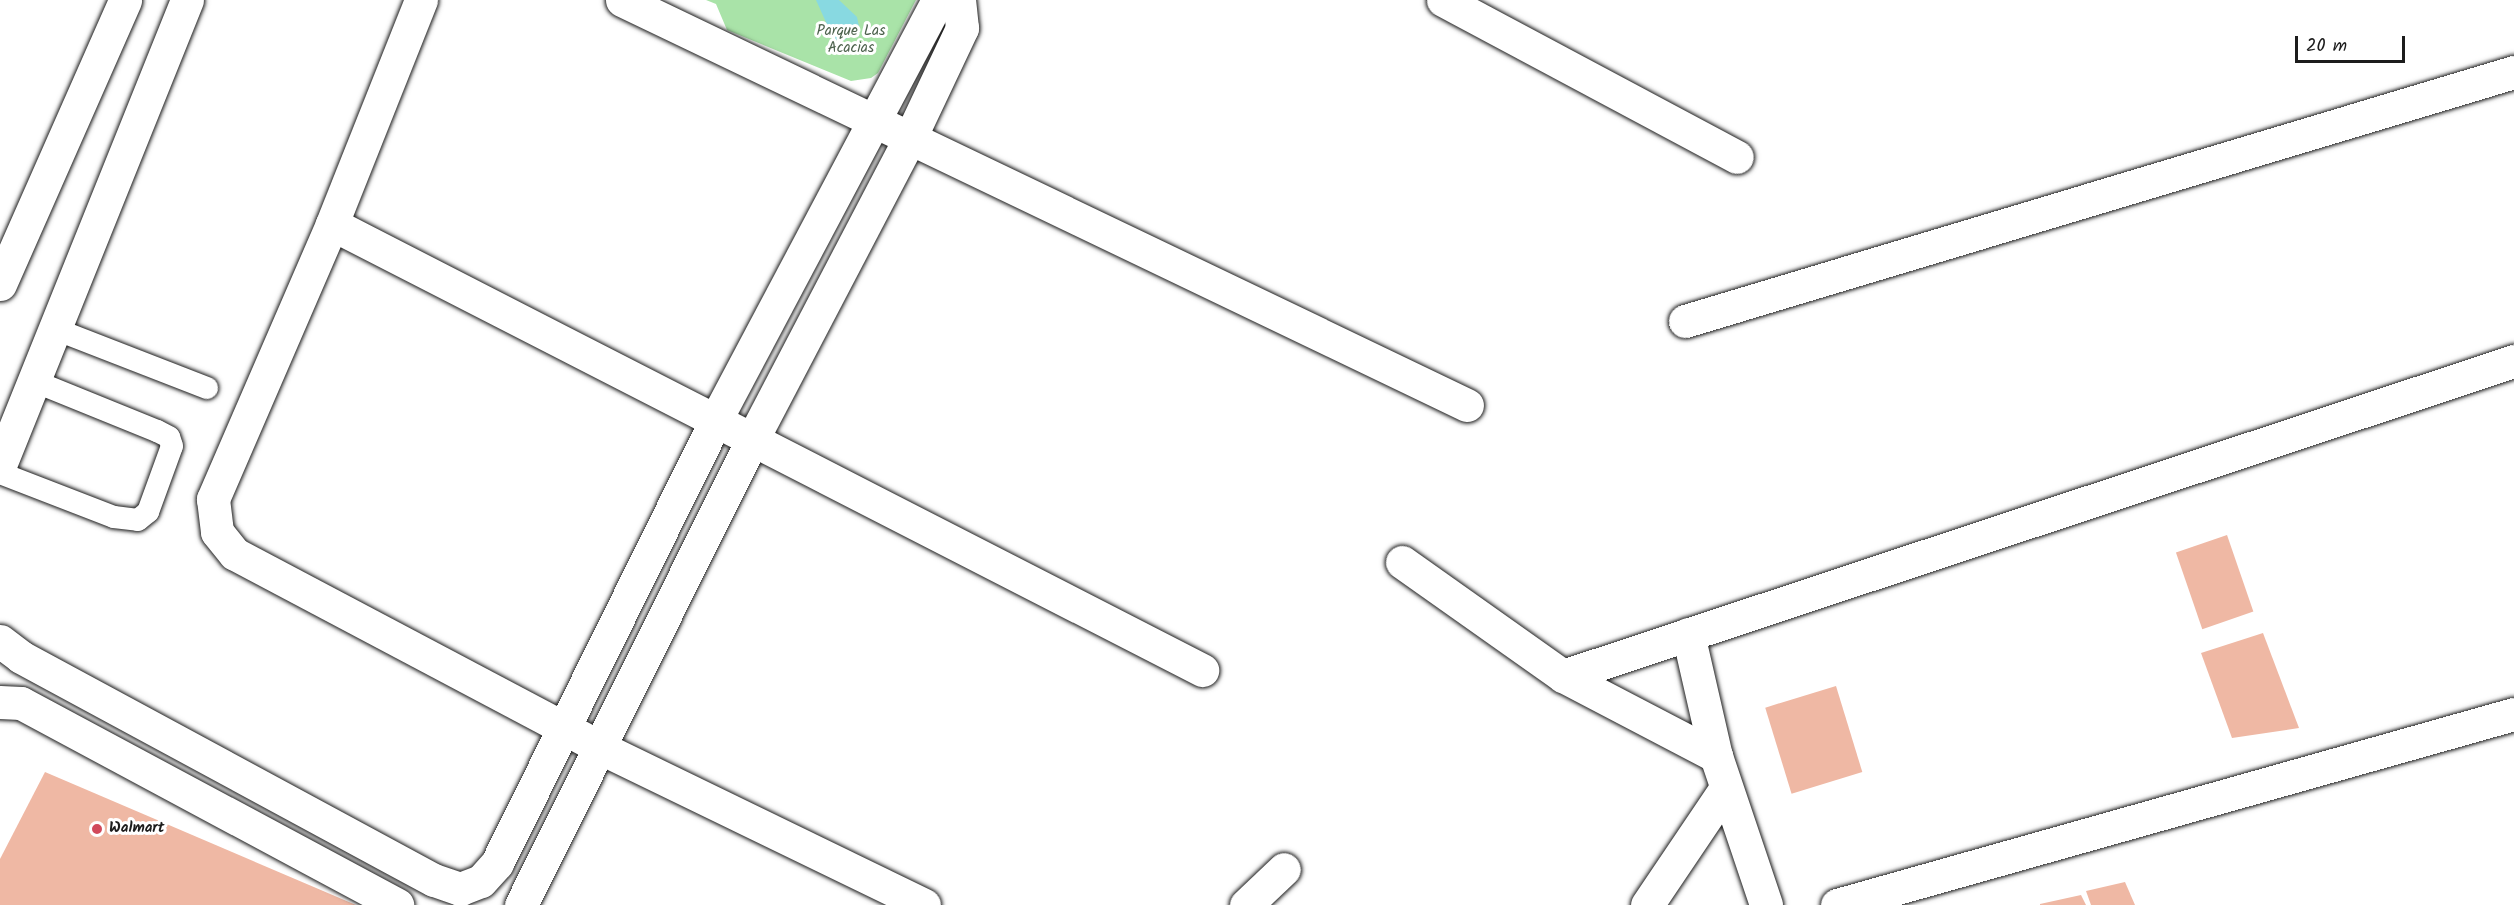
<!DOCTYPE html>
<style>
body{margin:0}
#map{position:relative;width:2514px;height:905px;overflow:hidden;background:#fff;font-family:Kalam,sans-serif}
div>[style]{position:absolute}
.green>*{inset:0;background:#a9e3a8}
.water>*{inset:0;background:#88d9e1}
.building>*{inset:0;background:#efb8a4;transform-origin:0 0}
.roads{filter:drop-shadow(0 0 2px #1c1c1c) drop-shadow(0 0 2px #1c1c1c)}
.service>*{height:22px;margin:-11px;padding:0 11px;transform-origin:11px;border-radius:11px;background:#fff}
.minor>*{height:33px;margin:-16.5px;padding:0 16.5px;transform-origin:16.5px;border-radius:16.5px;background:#fff}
.dots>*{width:16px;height:16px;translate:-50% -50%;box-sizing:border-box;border:3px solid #fff;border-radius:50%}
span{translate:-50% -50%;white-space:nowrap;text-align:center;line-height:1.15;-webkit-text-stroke:6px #fff;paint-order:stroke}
.park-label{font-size:15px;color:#4d624d}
.poi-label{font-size:15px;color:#1c1c1c;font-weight:700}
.left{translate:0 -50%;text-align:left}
.scale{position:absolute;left:2295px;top:36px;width:110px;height:27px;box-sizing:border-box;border:3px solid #1c1c1c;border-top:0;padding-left:8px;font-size:18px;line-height:21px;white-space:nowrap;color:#1c1c1c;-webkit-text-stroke:4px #fff;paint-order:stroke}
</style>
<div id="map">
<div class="green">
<i style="clip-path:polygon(706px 0,916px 0,878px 73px,871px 78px,851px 81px,727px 30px,716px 4px)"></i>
</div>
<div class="water">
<i style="clip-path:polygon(816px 0,839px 0,857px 17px,860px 31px,842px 41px,834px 40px)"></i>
</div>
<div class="building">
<i style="left:2227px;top:535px;width:81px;height:54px;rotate:71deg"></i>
<i style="clip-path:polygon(2263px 633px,2299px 728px,2232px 738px,2201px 653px)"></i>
<i style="left:1836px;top:686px;width:90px;height:74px;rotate:73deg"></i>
<i style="clip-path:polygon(45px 772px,356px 905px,0 905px,0 859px)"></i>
<i style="clip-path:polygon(2125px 882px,2135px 905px,2091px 905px,2086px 891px)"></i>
<i style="clip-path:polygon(2081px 895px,2086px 905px,2040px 905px,2040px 904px)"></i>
</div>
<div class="roads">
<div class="service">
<i style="left:55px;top:329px;width:163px;rotate:21.2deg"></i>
<i style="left:0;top:473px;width:122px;rotate:21.1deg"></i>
<i style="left:114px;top:517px;width:24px;rotate:7deg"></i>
<i style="left:138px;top:520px;width:13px;rotate:-39deg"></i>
<i style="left:148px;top:512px;width:70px;rotate:-70deg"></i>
<i style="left:172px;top:446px;width:9px;rotate:-108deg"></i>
<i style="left:169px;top:437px;width:13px;rotate:-153deg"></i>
<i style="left:157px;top:431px;width:133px;rotate:-157.9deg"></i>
</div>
<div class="minor">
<i style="left:421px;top:0;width:241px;rotate:111.7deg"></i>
<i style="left:332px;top:224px;width:300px;rotate:113.4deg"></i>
<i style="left:213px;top:499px;width:33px;rotate:83deg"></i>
<i style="left:217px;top:532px;width:28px;rotate:51deg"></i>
<i style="left:235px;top:554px;width:414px;rotate:27.9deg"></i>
<i style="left:601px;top:748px;width:359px;rotate:25.9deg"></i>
<i style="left:622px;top:0;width:937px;rotate:25.61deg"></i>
<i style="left:1443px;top:0;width:333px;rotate:28.1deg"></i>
<i style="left:332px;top:224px;width:978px;rotate:27.14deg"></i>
<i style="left:0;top:284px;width:310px;rotate:-66.2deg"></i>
<i style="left:1685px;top:321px;width:866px;rotate:-16.72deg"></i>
<i style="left:0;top:465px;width:501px;rotate:-68.09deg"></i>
<i style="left:1402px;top:562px;width:197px;rotate:35.3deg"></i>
<i style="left:1563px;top:676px;width:173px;rotate:27.6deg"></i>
<i style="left:1688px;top:634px;width:125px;rotate:77.1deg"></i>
<i style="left:1716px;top:756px;width:157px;rotate:71.4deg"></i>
<i style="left:0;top:641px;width:26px;rotate:37deg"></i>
<i style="left:21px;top:657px;width:469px;rotate:28.4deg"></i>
<i style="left:434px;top:880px;width:28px;rotate:19deg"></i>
<i style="left:460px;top:889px;width:22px;rotate:-21deg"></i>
<i style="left:481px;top:881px;width:24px;rotate:-48deg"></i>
<i style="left:497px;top:863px;width:493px;rotate:-63.7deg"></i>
<i style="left:715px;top:421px;width:476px;rotate:-62.1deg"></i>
<i style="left:1563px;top:676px;width:1002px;rotate:-18.33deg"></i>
<i style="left:0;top:702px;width:21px;rotate:3deg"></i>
<i style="left:21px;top:703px;width:427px;rotate:28.2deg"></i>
<i style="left:521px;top:905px;width:519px;rotate:-63.58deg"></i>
<i style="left:752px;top:440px;width:341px;rotate:-62.4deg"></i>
<i style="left:910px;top:138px;width:122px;rotate:-64.7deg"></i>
<i style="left:962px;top:28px;width:28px;rotate:-96deg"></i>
<i style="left:1246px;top:905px;width:52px;rotate:-43.5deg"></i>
<i style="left:1647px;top:905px;width:141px;rotate:-56deg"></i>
<i style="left:1837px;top:905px;width:703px;rotate:-15.76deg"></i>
</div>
</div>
<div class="dots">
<i style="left:97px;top:829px;background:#d1495b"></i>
</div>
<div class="park-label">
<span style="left:851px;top:40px">Parque Las<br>Acacias</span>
</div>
<div class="poi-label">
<span class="left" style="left:109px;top:829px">Walmart</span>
</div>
<div class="scale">20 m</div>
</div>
